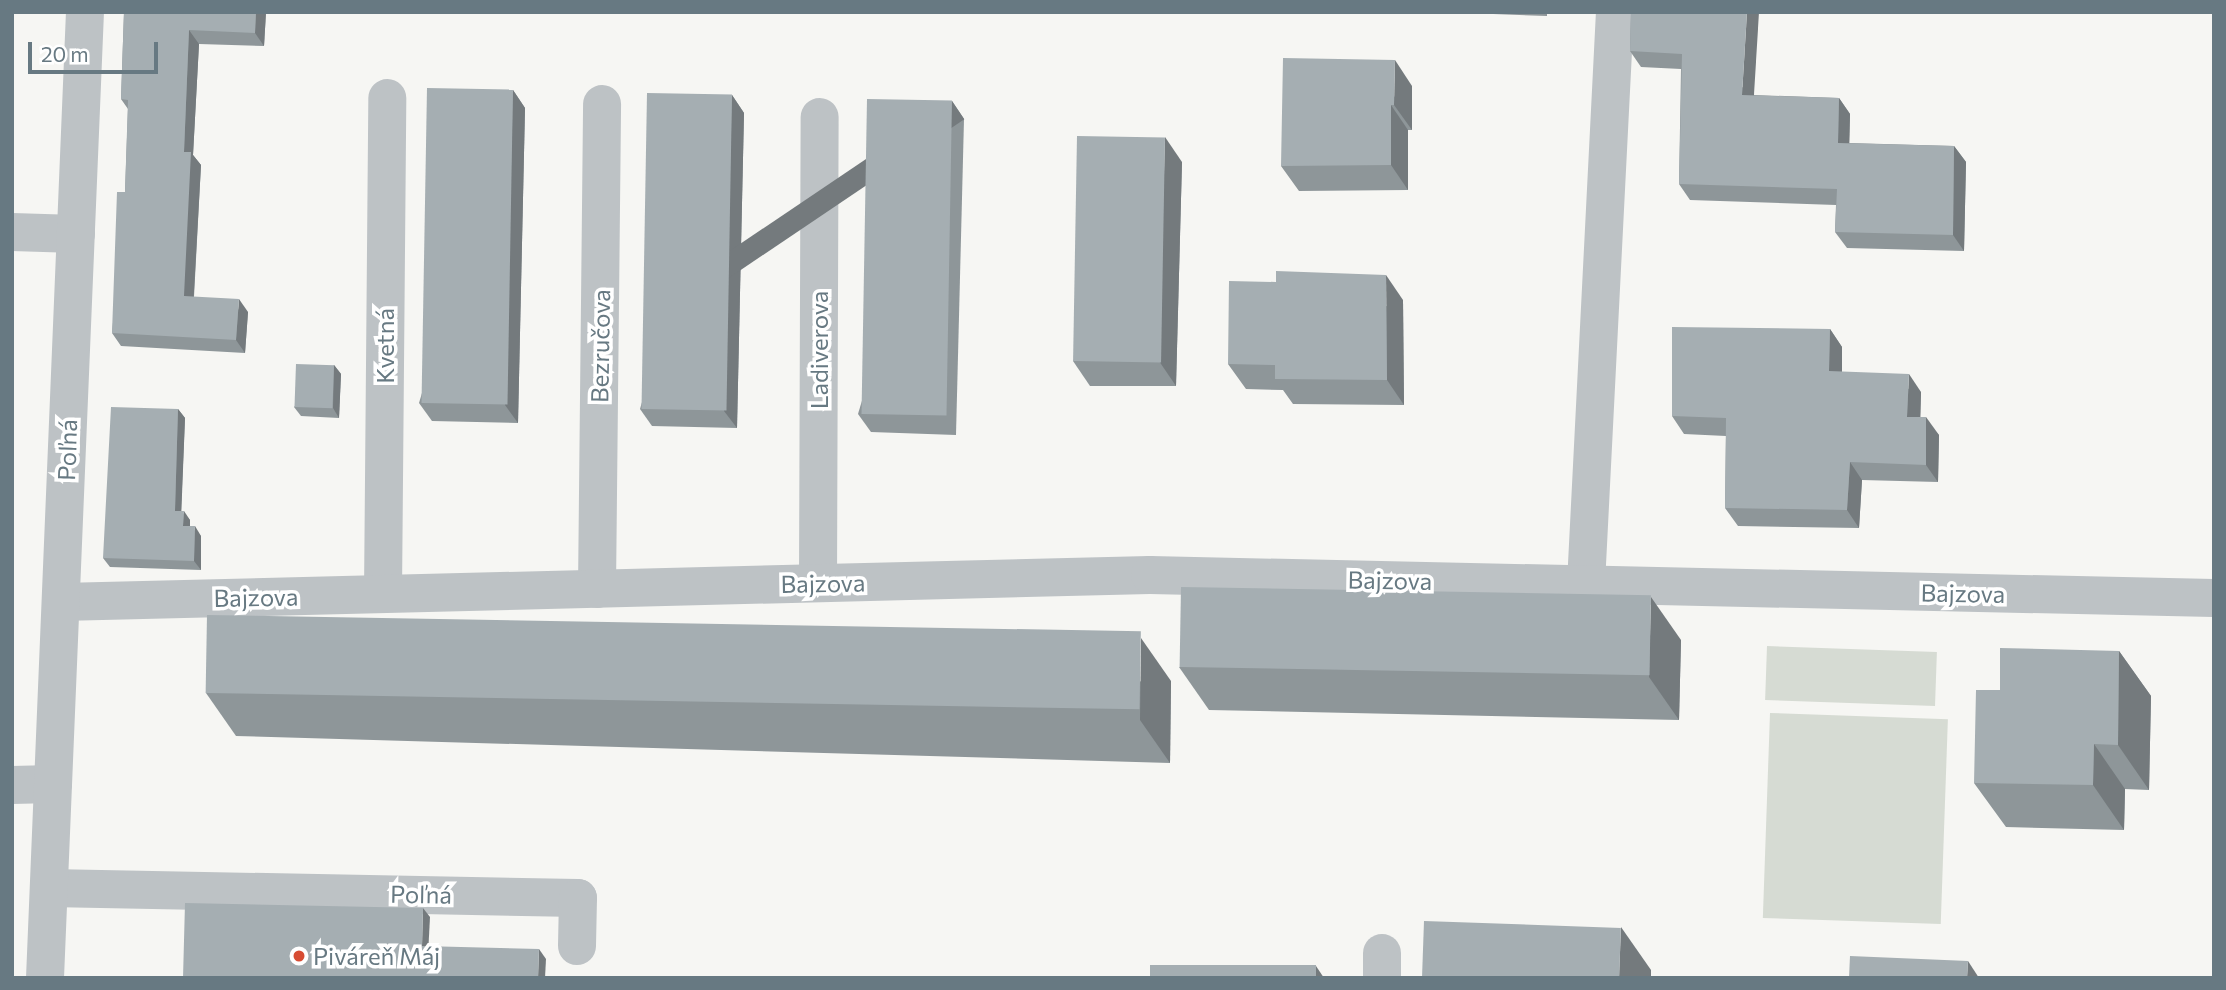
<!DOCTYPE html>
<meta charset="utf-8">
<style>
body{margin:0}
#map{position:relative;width:2226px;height:990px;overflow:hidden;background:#f6f6f3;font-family:Commissioner,sans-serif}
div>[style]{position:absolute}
.green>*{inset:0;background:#d6dbd3;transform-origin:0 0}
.street>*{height:38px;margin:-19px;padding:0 19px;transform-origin:19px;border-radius:19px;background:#bdc2c5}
.wall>*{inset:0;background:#8e9699}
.shaded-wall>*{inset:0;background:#747a7d;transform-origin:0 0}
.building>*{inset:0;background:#a5aeb2;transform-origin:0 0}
.dots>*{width:19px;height:19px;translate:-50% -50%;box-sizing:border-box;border:4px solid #fff;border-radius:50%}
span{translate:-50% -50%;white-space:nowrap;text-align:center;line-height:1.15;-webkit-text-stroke:7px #fff;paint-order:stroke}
.street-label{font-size:24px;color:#677982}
.poi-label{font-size:24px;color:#677982}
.left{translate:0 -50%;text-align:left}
.frame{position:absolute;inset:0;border:14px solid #677982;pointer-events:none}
.scale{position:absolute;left:28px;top:42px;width:130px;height:32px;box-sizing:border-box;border:4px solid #677982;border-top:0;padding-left:9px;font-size:21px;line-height:24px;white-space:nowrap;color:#677982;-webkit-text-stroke:5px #fff;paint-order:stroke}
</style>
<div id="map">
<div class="green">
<i style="left:1767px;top:646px;width:170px;height:54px;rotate:2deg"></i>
<i style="left:1770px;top:713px;width:178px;height:205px;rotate:2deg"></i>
</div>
<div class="street">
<i style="left:12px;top:232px;width:64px;rotate:1.8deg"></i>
<i style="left:818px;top:583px;width:466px;rotate:-89.8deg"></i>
<i style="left:1586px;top:584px;width:573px;rotate:-87.1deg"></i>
<i style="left:597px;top:589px;width:485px;rotate:-89.4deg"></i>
<i style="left:383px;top:594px;width:496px;rotate:-89.5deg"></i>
<i style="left:61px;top:602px;width:1089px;rotate:-1.42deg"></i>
<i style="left:1150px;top:575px;width:1064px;rotate:1.24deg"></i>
<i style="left:12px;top:785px;width:41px;rotate:-1.4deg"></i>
<i style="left:49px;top:888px;width:529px;rotate:1.08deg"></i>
<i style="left:578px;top:898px;width:48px;rotate:91.2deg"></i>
<i style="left:45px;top:978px;width:967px;rotate:-87.63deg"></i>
<i style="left:1382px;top:978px;width:25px;rotate:-90deg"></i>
</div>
<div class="wall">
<i style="clip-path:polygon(124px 12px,266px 12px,264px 46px,199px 44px,193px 155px,201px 165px,194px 297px,248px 312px,245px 353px,121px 346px,112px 333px,125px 192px,128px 109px,121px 99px)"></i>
<i style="clip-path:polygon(1467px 12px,1547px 12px,1547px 16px,1467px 13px)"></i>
<i style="clip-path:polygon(1631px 12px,1754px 95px,1839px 98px,1850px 114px,1849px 143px,1954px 146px,1966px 162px,1964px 251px,1847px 248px,1835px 232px,1836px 205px,1690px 200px,1679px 184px,1681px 69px,1641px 67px,1630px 51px)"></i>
<i style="clip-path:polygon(1412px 86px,1412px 130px,1408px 130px,1408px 190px,1299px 191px,1281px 166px)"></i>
<i style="clip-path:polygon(513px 90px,525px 108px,518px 423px,432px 421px,419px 403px)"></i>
<i style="clip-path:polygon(732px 95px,744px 113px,737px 428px,652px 426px,640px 409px)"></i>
<i style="clip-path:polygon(952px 101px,964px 119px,956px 435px,871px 432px,858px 414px)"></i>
<i style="clip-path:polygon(1182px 162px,1176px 386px,1090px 386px,1073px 361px)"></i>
<i style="clip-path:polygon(1403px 300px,1404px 405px,1293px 404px,1283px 390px,1246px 389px,1228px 364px)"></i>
<i style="clip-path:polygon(1830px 329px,1842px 347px,1842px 372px,1921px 392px,1920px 417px,1939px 435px,1938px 482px,1862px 480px,1859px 528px,1738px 526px,1725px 508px,1726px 436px,1684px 434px,1672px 416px)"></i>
<i style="clip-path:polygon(334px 365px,341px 374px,339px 418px,301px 416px,294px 407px)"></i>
<i style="clip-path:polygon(178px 409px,185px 418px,181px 511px,190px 520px,190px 526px,201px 536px,201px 570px,110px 567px,103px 558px)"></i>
<i style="clip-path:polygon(1681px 640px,1679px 720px,1209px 710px,1179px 667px)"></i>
<i style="clip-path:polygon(2119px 651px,2151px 696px,2149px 790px,2125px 789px,2124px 830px,2006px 827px,1974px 783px)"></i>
<i style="clip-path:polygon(1171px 681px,1170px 763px,236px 736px,206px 693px)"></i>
</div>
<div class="shaded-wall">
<i style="clip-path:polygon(256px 12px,266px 12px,264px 46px,255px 33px)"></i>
<i style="clip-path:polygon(1747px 12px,1759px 12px,1753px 111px,1742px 95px)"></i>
<i style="clip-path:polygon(189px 30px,199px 44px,193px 155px,201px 165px,193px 309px,184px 296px,184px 152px)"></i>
<i style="clip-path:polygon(1395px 60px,1412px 86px,1412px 130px,1394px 105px)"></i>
<i style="clip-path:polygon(513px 90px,525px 108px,518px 423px,505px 405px)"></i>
<i style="clip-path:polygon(732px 95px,744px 113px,737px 428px,724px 411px)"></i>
<i style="clip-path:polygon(1839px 98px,1850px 114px,1849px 159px,1838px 143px)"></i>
<i style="left:952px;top:101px;width:22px;height:316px;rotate:56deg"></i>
<i style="clip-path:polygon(1391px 105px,1408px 130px,1408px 190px,1391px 165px)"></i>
<i style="clip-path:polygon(1165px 137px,1182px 162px,1176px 386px,1159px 361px)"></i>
<i style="clip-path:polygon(1954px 146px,1966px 162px,1964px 251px,1953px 235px)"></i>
<i style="clip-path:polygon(1386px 275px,1403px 300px,1404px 405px,1387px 380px)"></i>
<i style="clip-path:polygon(239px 299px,248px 312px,245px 353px,236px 340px)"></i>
<i style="clip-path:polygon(1830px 329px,1842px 347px,1842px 389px,1829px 371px)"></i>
<i style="clip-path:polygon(334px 365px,341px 374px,339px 418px,333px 408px)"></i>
<i style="clip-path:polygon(1909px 374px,1921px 392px,1920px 435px,1907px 417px)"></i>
<i style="clip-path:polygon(178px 409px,185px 418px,181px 520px,175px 511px)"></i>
<i style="clip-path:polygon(1926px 417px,1939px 435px,1938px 482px,1926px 465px)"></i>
<i style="clip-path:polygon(1850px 462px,1862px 480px,1859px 528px,1847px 510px)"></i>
<i style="clip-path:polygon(184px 511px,190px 520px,190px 535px,183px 526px)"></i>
<i style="clip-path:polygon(195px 526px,201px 536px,201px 570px,194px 561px)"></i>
<i style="clip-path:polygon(1651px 597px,1681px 640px,1679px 720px,1649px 677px)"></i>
<i style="clip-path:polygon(1141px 638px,1171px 681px,1170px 763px,1140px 720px)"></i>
<i style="clip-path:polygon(2119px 651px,2151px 696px,2149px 790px,2118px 745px)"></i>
<i style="clip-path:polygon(2094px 744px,2125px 789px,2124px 830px,2093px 785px)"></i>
<i style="clip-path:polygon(423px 908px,430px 917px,428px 955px,422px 946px)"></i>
<i style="clip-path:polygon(1621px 927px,1651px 970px,1651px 978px,1619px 978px)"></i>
<i style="clip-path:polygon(539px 949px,546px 959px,545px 978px,538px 978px)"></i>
<i style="clip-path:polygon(1968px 961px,1979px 978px,1967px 978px)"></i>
<i style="clip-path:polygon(1316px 966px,1324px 978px,1315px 978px)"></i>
</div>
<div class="building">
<i style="clip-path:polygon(124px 12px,256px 12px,255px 33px,189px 30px,184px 152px,191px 152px,184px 296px,239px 299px,236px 340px,112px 333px,117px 192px,125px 192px,128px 100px,121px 99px)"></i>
<i style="clip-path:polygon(1631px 12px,1747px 12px,1742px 95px,1839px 98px,1838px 143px,1954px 146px,1953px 235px,1835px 232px,1837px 189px,1679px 184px,1682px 54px,1630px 51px)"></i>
<i style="clip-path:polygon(1283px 58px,1395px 60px,1394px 105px,1391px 105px,1391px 165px,1281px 166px)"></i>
<i style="left:427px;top:88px;width:86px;height:315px;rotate:1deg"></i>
<i style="left:647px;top:93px;width:85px;height:316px;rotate:1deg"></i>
<i style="left:867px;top:99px;width:85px;height:315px;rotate:1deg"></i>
<i style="left:1077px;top:136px;width:88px;height:225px;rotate:1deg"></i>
<i style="clip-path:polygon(1276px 271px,1386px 275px,1387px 380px,1275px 379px,1275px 365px,1228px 364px,1229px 281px,1276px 282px)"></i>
<i style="clip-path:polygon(1672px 327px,1830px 329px,1829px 371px,1909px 374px,1907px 417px,1926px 417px,1926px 465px,1850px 462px,1847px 510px,1725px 508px,1726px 418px,1672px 416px)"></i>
<i style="left:296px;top:364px;width:38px;height:43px;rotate:2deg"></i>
<i style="clip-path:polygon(111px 407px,178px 409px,175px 511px,184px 511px,183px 526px,195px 526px,194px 561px,103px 558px)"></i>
<i style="left:1181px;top:587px;width:470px;height:80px;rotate:1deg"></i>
<i style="left:207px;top:615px;width:934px;height:78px;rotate:1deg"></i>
<i style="clip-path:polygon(2000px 648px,2119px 651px,2118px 745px,2094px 744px,2093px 785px,1974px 783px,1976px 690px,2000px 690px)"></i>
<i style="clip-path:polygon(185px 903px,423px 908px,422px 946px,539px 949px,538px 978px,183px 978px)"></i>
<i style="left:1424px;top:921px;width:197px;height:57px;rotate:2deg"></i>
<i style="clip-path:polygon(1850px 956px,1968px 961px,1967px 978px,1849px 978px)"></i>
<i style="left:1150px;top:965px;width:166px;height:13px"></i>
</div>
<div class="dots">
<i style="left:299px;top:956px;background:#d74c33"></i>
</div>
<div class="street-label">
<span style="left:385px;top:346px;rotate:-90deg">Kvetná</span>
<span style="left:600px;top:346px;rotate:-89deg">Bezručova</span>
<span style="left:819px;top:350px;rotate:-90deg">Ladiverova</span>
<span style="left:67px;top:450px;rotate:-88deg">Poľná</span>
<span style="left:1390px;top:580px;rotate:1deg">Bajzova</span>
<span style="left:823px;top:583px;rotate:-1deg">Bajzova</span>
<span style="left:1963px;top:593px;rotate:1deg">Bajzova</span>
<span style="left:256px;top:597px;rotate:-1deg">Bajzova</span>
<span style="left:421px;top:894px;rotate:1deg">Poľná</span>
</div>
<div class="poi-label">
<span class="left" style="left:313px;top:956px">Piváreň Máj</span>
</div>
<div class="frame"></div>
<div class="scale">20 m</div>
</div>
